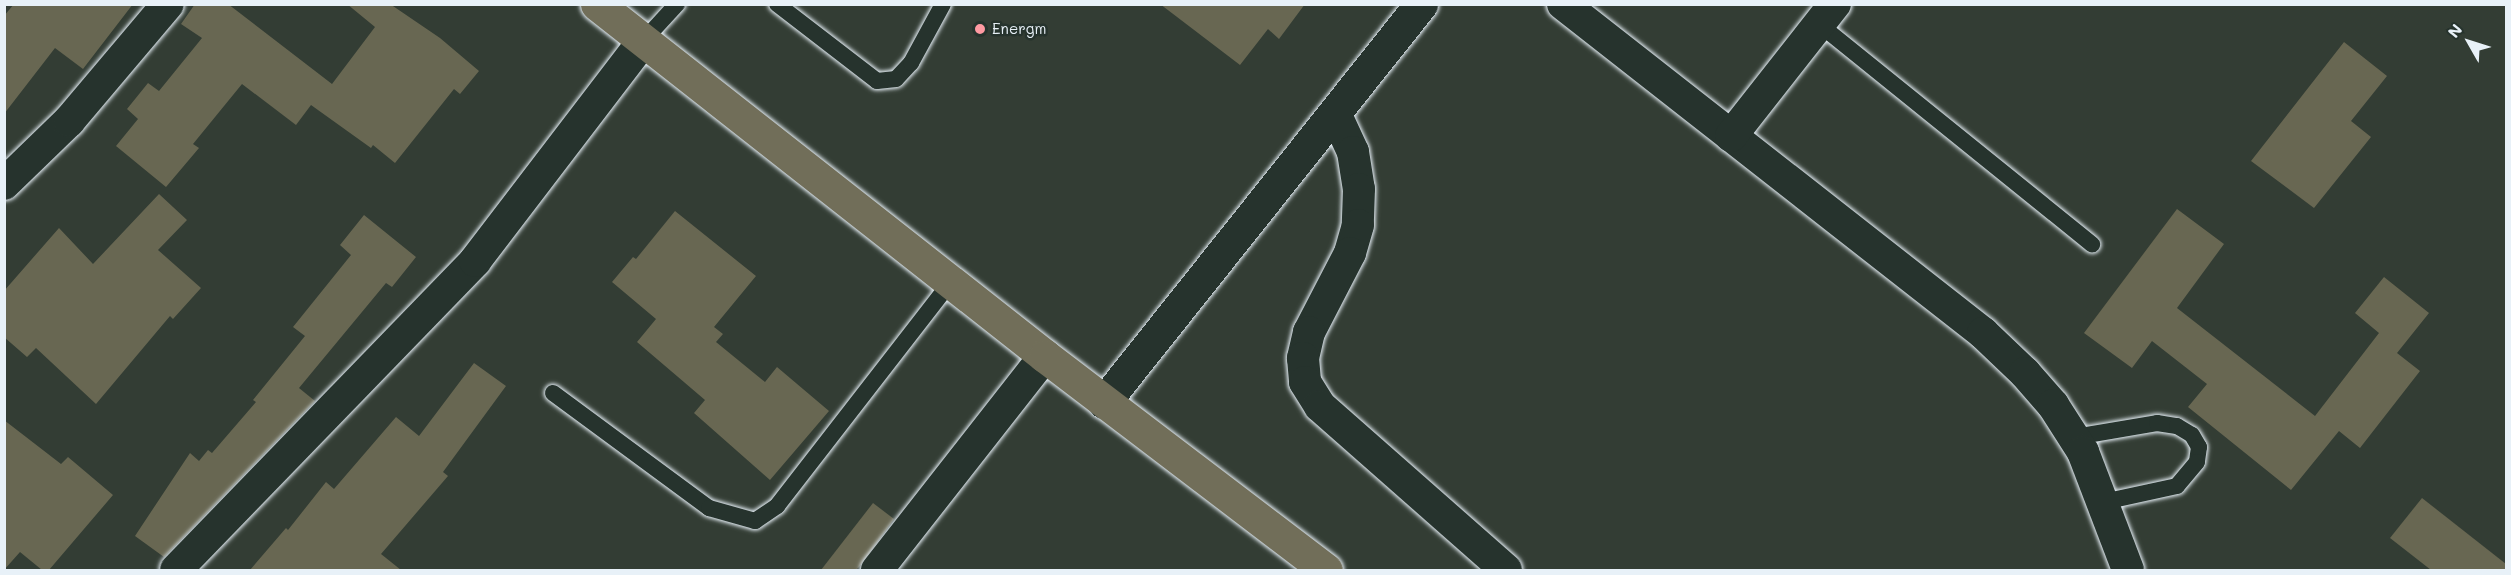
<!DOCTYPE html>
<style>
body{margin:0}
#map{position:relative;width:2511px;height:575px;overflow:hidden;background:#333d34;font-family:Mali,sans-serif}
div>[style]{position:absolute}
.building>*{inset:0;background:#686752}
.roads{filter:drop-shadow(0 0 2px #e8f1f8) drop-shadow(0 0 2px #e8f1f8)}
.service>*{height:16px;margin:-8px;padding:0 8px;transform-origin:8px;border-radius:8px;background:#26332d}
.minor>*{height:32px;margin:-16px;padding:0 16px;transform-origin:16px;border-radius:16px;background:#26332d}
.tertiary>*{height:33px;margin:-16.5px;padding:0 16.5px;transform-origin:16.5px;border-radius:16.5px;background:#26332d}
.trunk>*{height:33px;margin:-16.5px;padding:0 16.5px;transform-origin:16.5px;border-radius:16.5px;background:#716e59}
.dots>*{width:16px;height:16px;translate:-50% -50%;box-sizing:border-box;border:3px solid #26332d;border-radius:50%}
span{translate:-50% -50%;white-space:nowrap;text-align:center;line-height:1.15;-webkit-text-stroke:5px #26332d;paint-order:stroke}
.poi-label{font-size:15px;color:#e8f1f8}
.left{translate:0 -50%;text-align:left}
.frame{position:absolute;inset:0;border:6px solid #e8f1f8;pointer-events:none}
.north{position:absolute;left:2439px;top:12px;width:60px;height:60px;-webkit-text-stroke:4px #26332d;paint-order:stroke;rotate:309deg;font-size:16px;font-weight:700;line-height:24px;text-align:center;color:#e8f1f8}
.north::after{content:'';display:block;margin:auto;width:21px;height:27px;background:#e8f1f8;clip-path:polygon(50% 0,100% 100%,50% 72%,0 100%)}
</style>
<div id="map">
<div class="building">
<i style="clip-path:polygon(14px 4px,133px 4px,83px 69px,55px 48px,4px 114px,4px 16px)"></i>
<i style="clip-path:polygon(195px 4px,228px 4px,332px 84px,375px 27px,347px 4px,390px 4px,440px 38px,479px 71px,460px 94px,454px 89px,395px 163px,373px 145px,371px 148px,311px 105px,296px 125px,242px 84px,193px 144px,199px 148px,166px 187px,116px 146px,138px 119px,127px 109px,148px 83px,159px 91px,202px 38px,181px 24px)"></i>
<i style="clip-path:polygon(1160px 4px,1305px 4px,1279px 39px,1268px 29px,1240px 65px)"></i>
<i style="clip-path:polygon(2344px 42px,2387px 76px,2351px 121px,2371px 137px,2314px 208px,2251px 161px)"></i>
<i style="clip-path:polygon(159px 194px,187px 220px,158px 250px,201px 288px,173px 319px,170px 316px,96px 404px,36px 348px,27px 357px,4px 337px,4px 291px,59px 228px,93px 264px)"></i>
<i style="clip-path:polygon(2177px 209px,2224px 244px,2177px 308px,2315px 416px,2379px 333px,2355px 313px,2384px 277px,2429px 313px,2397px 353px,2420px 371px,2360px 448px,2339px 431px,2291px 490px,2188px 407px,2207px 384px,2152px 341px,2132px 368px,2084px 333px)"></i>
<i style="clip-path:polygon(675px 211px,756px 276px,714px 327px,723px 334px,716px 342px,765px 382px,777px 367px,829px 411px,770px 480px,694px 413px,705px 400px,637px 342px,656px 319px,612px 282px,633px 257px,636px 259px)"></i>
<i style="clip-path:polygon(364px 215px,416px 257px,392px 287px,386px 283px,299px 388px,315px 401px,164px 557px,135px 536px,190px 453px,199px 461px,208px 450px,212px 453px,256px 402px,253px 400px,305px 336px,293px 327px,351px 255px,340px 245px)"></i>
<i style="clip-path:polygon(474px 363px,506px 386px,443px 472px,448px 476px,381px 554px,401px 570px,250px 570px,286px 528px,288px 530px,326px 482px,334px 489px,396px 417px,419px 436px)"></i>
<i style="clip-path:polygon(4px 420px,61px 464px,68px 457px,113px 495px,49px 570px,42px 570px,20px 552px,4px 570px)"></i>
<i style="clip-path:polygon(2422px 498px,2506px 564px,2506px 570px,2431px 570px,2390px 538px)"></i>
<i style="clip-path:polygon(873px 503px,894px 519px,859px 567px,856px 570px,821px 570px)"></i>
</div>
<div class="roads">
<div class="service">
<i style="left:777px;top:4px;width:126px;rotate:37.6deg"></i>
<i style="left:877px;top:81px;width:19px;rotate:-6deg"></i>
<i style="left:896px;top:79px;width:22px;rotate:-47deg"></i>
<i style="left:911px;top:63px;width:67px;rotate:-61.5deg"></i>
<i style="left:1819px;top:24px;width:351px;rotate:38.9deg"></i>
<i style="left:644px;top:40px;width:49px;rotate:-47.5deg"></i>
<i style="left:553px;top:393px;width:194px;rotate:36.4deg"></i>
<i style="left:709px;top:508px;width:48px;rotate:15.8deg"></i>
<i style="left:755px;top:521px;width:27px;rotate:-34deg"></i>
<i style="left:777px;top:506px;width:284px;rotate:-52.2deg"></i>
<i style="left:2075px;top:437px;width:83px;rotate:-9.7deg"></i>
<i style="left:2157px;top:423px;width:20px;rotate:9deg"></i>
<i style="left:2177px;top:426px;width:17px;rotate:31deg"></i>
<i style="left:2192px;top:435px;width:14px;rotate:60deg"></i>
<i style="left:2199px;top:447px;width:15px;rotate:98deg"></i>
<i style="left:2197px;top:462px;width:31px;rotate:130deg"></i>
<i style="left:2177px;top:486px;width:76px;rotate:167.8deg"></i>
</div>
<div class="minor">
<i style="left:1563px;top:4px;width:534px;rotate:38.07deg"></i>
<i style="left:1983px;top:333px;width:58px;rotate:43.6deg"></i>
<i style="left:2025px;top:373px;width:43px;rotate:48.8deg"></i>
<i style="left:2053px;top:405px;width:56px;rotate:57.4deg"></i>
<i style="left:2083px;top:452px;width:126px;rotate:69.1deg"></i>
<i style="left:1335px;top:113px;width:43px;rotate:65.2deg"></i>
<i style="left:1353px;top:152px;width:37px;rotate:81deg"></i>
<i style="left:1359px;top:189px;width:36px;rotate:92deg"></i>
<i style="left:1358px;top:225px;width:29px;rotate:106deg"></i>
<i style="left:1350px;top:253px;width:89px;rotate:117.4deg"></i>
<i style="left:1309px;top:332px;width:27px;rotate:103deg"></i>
<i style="left:1303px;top:358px;width:24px;rotate:85deg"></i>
<i style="left:1305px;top:382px;width:28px;rotate:58deg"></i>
<i style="left:1320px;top:406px;width:248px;rotate:41.4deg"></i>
<i style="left:1731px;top:136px;width:168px;rotate:-51.8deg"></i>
<i style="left:4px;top:184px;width:91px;rotate:-44.1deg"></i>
<i style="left:69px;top:121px;width:153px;rotate:-49.8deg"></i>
<i style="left:176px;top:570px;width:430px;rotate:-45.9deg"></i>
<i style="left:475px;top:261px;width:278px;rotate:-52.6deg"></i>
<i style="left:877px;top:570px;width:272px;rotate:-51.9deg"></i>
</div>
<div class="tertiary">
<i style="left:1104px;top:402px;width:509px;rotate:-51.46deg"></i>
</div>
<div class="trunk">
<i style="left:597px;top:4px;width:570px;rotate:38.16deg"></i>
<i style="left:1045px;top:356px;width:353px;rotate:37.3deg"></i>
</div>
</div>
<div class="dots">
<i style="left:980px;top:29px;background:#ff9aa2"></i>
</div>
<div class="poi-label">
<span class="left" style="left:992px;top:29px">Energm</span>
</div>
<div class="frame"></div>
<div class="north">N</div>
</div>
